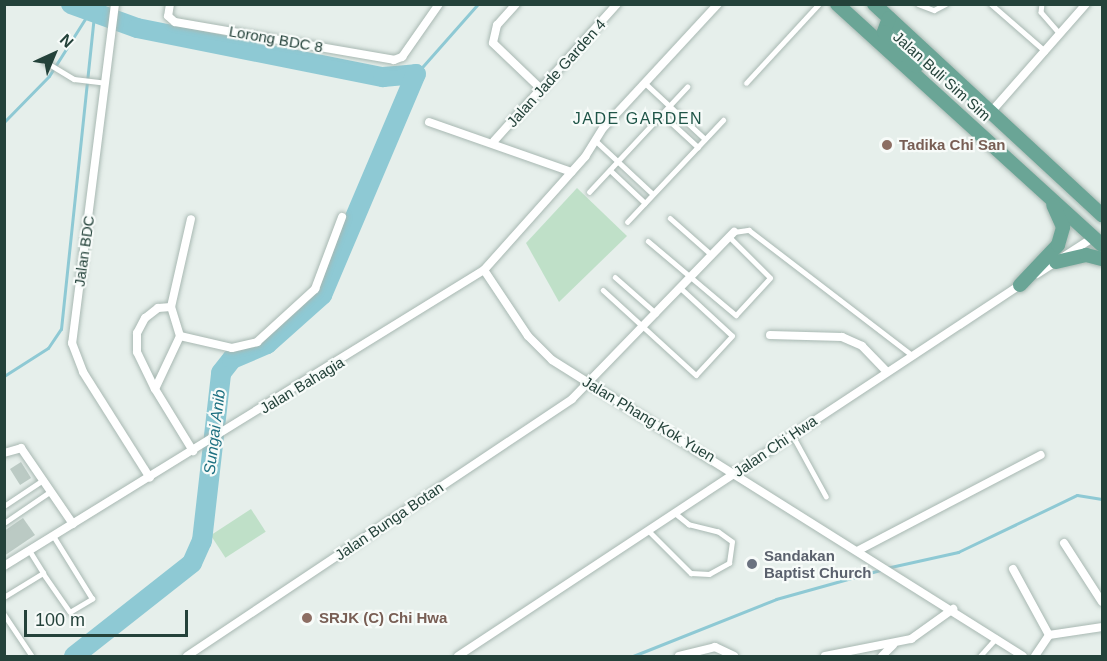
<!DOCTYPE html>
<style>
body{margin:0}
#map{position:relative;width:1107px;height:661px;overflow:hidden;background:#e6efeb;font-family:Helvetica,sans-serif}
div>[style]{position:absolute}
.green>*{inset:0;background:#bfe0c8;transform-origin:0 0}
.stream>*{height:3px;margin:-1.5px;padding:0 1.5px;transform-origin:1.5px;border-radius:1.5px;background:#8ec9d4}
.river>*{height:20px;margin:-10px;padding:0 10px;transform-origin:10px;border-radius:10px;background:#8ec9d4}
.building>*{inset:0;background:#bbcac4;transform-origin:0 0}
.roads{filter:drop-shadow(0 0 2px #a8b8b2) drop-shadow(0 0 2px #a8b8b2)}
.lane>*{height:4.5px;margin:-2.25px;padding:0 2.25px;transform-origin:2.25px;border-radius:2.25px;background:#fff}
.street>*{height:8px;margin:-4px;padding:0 4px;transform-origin:4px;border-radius:4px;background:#fff}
.primary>*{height:14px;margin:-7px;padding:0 7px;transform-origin:7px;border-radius:7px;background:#6aa596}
.dots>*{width:16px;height:16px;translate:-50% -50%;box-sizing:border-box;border:3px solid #f7fbf9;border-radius:50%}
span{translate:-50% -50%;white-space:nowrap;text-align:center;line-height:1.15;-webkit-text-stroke:4.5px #f7fbf9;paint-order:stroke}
.street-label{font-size:15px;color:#24423a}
.education-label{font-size:15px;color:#785e54;font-weight:700}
.left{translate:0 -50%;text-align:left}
.worship-label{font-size:15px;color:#5b616d;font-weight:700}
.neighbourhood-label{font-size:16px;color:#1f5548;letter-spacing:1.5px}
.water-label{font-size:16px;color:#1c6f80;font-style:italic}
.frame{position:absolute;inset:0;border:6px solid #24423a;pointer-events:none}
.north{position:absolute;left:24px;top:24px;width:60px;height:60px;-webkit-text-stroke:4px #f7fbf9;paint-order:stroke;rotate:44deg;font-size:16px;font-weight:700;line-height:24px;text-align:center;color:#24423a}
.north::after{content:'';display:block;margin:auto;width:21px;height:27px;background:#24423a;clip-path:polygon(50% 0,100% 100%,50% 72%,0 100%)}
.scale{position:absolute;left:24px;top:610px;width:164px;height:27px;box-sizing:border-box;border:3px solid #24423a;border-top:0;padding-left:8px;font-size:18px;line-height:21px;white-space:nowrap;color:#24423a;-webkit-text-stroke:4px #f7fbf9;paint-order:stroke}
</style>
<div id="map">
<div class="green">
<i style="clip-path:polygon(577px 188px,627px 236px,559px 302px,526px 243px)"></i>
<i style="left:251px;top:509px;width:27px;height:48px;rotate:57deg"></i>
</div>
<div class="stream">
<i style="left:416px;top:74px;width:94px;rotate:-48.5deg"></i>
<i style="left:4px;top:122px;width:64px;rotate:-45.6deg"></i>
<i style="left:49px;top:76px;width:73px;rotate:-57.8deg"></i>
<i style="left:4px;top:376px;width:52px;rotate:-32.5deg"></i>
<i style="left:48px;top:348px;width:23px;rotate:-56deg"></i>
<i style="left:61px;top:329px;width:315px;rotate:-84deg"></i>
<i style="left:886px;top:568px;width:74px;rotate:-12.5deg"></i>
<i style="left:958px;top:552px;width:132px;rotate:-25.6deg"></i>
<i style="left:1077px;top:495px;width:25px;rotate:9deg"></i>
<i style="left:633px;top:656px;width:154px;rotate:-21.7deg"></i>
<i style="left:776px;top:599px;width:108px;rotate:-15.6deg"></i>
</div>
<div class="river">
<i style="left:71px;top:4px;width:70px;rotate:20deg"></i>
<i style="left:137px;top:28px;width:251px;rotate:11.3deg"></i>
<i style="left:383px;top:77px;width:33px;rotate:-5deg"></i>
<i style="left:74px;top:656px;width:150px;rotate:-38.2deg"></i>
<i style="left:192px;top:563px;width:24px;rotate:-66deg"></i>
<i style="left:202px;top:541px;width:169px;rotate:-83.5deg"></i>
<i style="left:221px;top:373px;width:18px;rotate:-52deg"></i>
<i style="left:232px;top:359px;width:38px;rotate:-23deg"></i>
<i style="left:267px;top:344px;width:74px;rotate:-41.7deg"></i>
<i style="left:322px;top:295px;width:240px;rotate:-67deg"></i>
</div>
<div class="building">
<i style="left:21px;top:462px;width:19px;height:13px;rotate:58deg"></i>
<i style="clip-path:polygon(23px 518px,35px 535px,4px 556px,4px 531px)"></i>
</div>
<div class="roads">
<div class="lane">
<i style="left:918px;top:4px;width:17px;rotate:21deg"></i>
<i style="left:934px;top:10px;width:13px;rotate:-27deg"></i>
<i style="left:991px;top:4px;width:72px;rotate:41deg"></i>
<i style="left:1042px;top:4px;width:8px;rotate:97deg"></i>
<i style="left:1041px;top:12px;width:29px;rotate:49deg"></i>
<i style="left:44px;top:61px;width:35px;rotate:31deg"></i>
<i style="left:74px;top:79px;width:31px;rotate:7deg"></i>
<i style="left:645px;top:83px;width:82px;rotate:43deg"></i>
<i style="left:746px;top:83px;width:108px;rotate:-47.3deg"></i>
<i style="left:662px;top:114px;width:49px;rotate:42.5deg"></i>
<i style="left:595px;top:140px;width:79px;rotate:43deg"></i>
<i style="left:610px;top:170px;width:48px;rotate:43.3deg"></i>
<i style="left:589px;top:192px;width:144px;rotate:-47deg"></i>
<i style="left:670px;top:218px;width:56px;rotate:41.4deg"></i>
<i style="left:627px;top:222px;width:140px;rotate:-46.7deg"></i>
<i style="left:734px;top:232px;width:15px;rotate:-8deg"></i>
<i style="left:749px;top:230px;width:205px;rotate:37.5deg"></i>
<i style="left:648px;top:241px;width:115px;rotate:40.1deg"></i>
<i style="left:736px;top:315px;width:50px;rotate:-47.4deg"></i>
<i style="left:770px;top:278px;width:58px;rotate:-135deg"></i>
<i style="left:615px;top:277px;width:55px;rotate:41.3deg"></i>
<i style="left:603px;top:290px;width:126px;rotate:42.4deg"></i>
<i style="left:696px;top:375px;width:53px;rotate:-47.3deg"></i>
<i style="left:732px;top:336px;width:71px;rotate:-137.3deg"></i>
<i style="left:792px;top:434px;width:71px;rotate:61.3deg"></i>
<i style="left:4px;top:506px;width:47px;rotate:-33.7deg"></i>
<i style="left:4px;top:523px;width:57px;rotate:-34.2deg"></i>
<i style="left:648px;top:530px;width:61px;rotate:45deg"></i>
<i style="left:691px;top:573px;width:18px;rotate:3deg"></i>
<i style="left:709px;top:574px;width:23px;rotate:-29deg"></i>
<i style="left:729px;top:563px;width:21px;rotate:-82deg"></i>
<i style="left:732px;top:542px;width:17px;rotate:-144deg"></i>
<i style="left:718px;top:532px;width:30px;rotate:-166deg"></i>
<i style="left:689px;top:525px;width:19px;rotate:-141deg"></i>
<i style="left:43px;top:573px;width:47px;rotate:55.3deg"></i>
<i style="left:70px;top:612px;width:26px;rotate:-31deg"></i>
<i style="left:92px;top:599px;width:74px;rotate:-121.8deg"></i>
<i style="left:4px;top:597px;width:46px;rotate:-31.6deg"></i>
<i style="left:43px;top:573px;width:26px;rotate:-122deg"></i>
<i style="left:4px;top:614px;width:50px;rotate:56.3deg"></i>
<i style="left:980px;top:656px;width:24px;rotate:-48deg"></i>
</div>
<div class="street">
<i style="left:115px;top:4px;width:342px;rotate:97.2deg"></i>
<i style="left:72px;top:343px;width:31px;rotate:69deg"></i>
<i style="left:83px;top:372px;width:125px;rotate:57.7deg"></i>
<i style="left:170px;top:4px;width:12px;rotate:99deg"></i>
<i style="left:168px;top:16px;width:9px;rotate:41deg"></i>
<i style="left:175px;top:22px;width:222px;rotate:9.8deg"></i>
<i style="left:394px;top:60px;width:9px;rotate:-21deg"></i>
<i style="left:402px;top:57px;width:65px;rotate:-55.1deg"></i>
<i style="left:516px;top:4px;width:28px;rotate:132deg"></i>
<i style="left:497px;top:25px;width:18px;rotate:103deg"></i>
<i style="left:493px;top:43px;width:66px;rotate:43.8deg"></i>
<i style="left:991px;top:112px;width:144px;rotate:-48.7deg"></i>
<i style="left:429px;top:122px;width:151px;rotate:19.3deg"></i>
<i style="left:494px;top:141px;width:184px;rotate:-48.1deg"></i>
<i style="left:484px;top:270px;width:79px;rotate:56.3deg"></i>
<i style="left:528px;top:336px;width:34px;rotate:45deg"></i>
<i style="left:552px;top:360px;width:556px;rotate:32.15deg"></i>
<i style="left:1037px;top:274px;width:68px;rotate:-33deg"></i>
<i style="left:171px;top:307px;width:90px;rotate:-77.2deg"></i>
<i style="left:770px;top:335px;width:72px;rotate:1.6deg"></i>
<i style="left:842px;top:337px;width:22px;rotate:24deg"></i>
<i style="left:862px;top:346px;width:36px;rotate:46deg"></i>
<i style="left:180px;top:336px;width:53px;rotate:13deg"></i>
<i style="left:232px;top:348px;width:26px;rotate:-13deg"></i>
<i style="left:257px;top:342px;width:79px;rotate:-42.4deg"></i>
<i style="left:315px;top:289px;width:77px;rotate:-69.4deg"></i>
<i style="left:155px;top:389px;width:59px;rotate:-64.7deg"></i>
<i style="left:180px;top:336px;width:30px;rotate:-107deg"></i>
<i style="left:171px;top:307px;width:13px;rotate:176deg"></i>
<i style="left:158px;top:308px;width:16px;rotate:142deg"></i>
<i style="left:145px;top:318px;width:17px;rotate:118deg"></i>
<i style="left:137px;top:333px;width:19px;rotate:90deg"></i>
<i style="left:137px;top:352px;width:41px;rotate:64.1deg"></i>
<i style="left:155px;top:389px;width:73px;rotate:58.5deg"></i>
<i style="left:4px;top:453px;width:18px;rotate:-16deg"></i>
<i style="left:21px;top:448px;width:92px;rotate:55.6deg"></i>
<i style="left:1064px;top:543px;width:70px;rotate:57.2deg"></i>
<i style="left:859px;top:550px;width:205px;rotate:-27.6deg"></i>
<i style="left:4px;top:566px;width:564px;rotate:-31.66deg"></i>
<i style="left:484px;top:270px;width:152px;rotate:-48.2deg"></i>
<i style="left:585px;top:157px;width:36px;rotate:-58deg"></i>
<i style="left:604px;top:127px;width:168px;rotate:-47.2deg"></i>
<i style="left:1013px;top:569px;width:75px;rotate:61.4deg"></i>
<i style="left:187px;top:656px;width:463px;rotate:-33.7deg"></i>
<i style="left:572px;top:399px;width:233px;rotate:-45.9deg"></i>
<i style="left:458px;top:656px;width:677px;rotate:-33.43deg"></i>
<i style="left:679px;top:656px;width:37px;rotate:-14deg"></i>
<i style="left:715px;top:647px;width:21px;rotate:25deg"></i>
<i style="left:825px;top:656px;width:88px;rotate:-11.2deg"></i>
<i style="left:911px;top:639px;width:52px;rotate:-35.5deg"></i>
<i style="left:882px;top:656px;width:16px;rotate:-45deg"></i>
<i style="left:1035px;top:656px;width:25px;rotate:-56deg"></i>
<i style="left:1049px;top:635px;width:54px;rotate:-8.6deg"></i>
</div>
<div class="primary">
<i style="left:837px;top:4px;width:358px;rotate:42.3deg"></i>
<i style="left:874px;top:4px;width:311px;rotate:42.8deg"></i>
<i style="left:889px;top:18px;width:15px;rotate:110deg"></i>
<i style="left:884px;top:32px;width:47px;rotate:46.7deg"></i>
<i style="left:1056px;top:262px;width:31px;rotate:-13deg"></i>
<i style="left:1086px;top:255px;width:16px;rotate:14deg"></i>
<i style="left:1020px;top:285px;width:55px;rotate:-46.5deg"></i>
<i style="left:1058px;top:245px;width:19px;rotate:-74deg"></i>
<i style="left:1063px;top:227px;width:24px;rotate:-114deg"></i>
</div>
</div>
<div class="dots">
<i style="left:887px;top:145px;background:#8d6e63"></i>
<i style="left:752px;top:564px;background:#6b7280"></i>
<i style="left:307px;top:618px;background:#8d6e63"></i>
</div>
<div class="street-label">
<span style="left:276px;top:39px;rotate:10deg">Lorong BDC 8</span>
<span style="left:556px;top:73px;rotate:-48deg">Jalan Jade Garden 4</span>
<span style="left:942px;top:76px;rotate:42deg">Jalan Buli Sim Sim</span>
<span style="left:84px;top:251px;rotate:-82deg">Jalan BDC</span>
<span style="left:302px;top:385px;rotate:-31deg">Jalan Bahagia</span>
<span style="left:649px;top:419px;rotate:31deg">Jalan Phang Kok Yuen</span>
<span style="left:775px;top:446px;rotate:-34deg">Jalan Chi Hwa</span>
<span style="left:389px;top:521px;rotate:-34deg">Jalan Bunga Botan</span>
</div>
<div class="education-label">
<span class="left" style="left:899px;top:145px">Tadika Chi San</span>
<span class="left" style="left:319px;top:618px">SRJK (C) Chi Hwa</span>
</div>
<div class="worship-label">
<span class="left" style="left:764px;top:564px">Sandakan<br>Baptist Church</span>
</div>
<div class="neighbourhood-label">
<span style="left:638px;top:119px">JADE GARDEN</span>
</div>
<div class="water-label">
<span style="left:215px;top:432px;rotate:-83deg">Sungai Anib</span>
</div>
<div class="frame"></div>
<div class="north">N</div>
<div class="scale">100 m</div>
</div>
